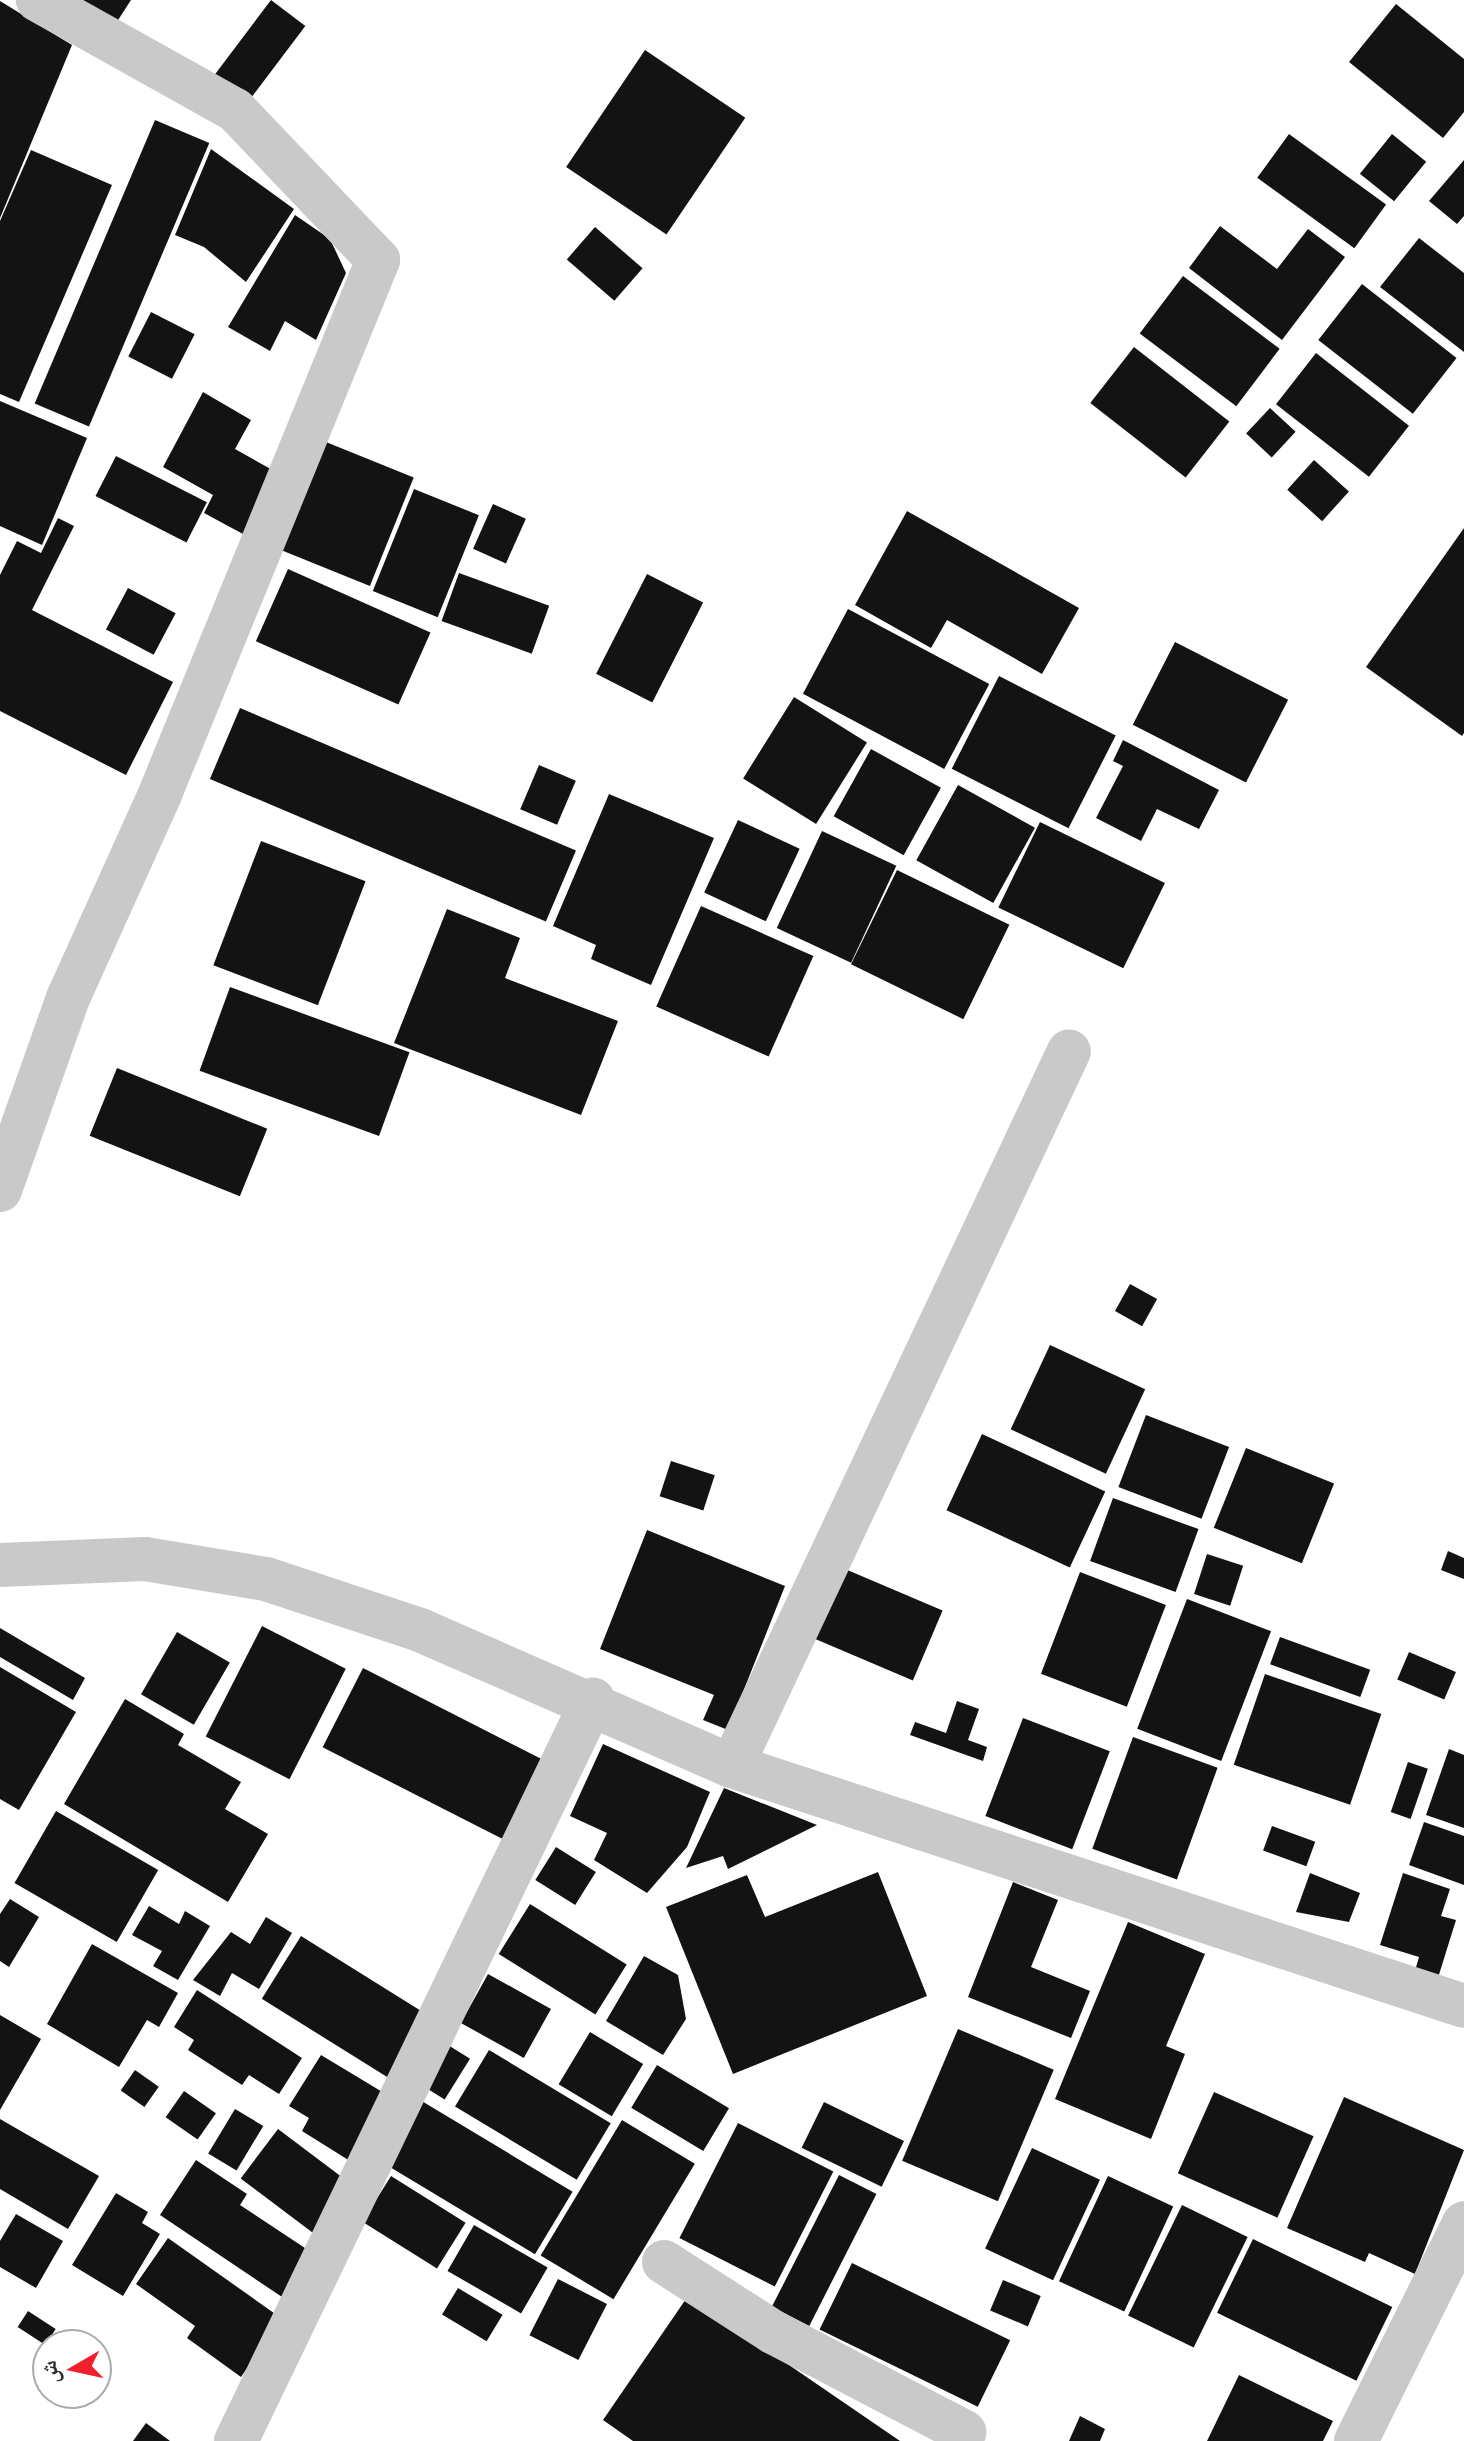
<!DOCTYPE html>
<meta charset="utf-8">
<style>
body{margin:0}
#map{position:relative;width:1464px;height:2441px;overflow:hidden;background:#fff;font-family:Roboto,"Noto Naskh Arabic",sans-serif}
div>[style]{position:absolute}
.building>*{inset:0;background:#131313;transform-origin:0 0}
.minor>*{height:44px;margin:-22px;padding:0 22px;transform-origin:22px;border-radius:22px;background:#c9c9c9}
span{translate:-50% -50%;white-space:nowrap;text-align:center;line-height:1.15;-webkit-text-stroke:8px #fff;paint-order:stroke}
.north{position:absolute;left:32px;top:2329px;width:80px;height:80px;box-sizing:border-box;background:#fff;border:2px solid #ababab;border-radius:50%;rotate:261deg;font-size:22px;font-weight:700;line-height:32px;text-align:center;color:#2c2c2c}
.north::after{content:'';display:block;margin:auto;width:28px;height:36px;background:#f2202c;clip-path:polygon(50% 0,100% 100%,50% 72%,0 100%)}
</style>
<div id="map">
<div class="building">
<i style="clip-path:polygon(64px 0,131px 0,111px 31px)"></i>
<i style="left:271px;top:0;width:43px;height:98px;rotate:37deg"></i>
<i style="clip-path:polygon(0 1px,72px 45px,0 218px)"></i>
<i style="clip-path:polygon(1396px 4px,1464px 59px,1464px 112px,1443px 138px,1349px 62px)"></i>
<i style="left:645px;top:50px;width:121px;height:141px;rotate:34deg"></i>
<i style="left:155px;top:120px;width:59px;height:308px;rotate:23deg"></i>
<i style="left:1289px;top:134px;width:120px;height:54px;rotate:36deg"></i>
<i style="left:1392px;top:134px;width:44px;height:51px;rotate:39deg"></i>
<i style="clip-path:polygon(211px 149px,294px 209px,246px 282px,204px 247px,175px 235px)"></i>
<i style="clip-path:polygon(31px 150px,112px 185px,19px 402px,0 394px,0 221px)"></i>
<i style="clip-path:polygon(1464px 160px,1464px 216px,1457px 224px,1429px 201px)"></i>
<i style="clip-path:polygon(295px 215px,330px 239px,346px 273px,316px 340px,285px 321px,270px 351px,228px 327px)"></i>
<i style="clip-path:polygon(1220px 226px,1277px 269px,1308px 229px,1345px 257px,1282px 340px,1189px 268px)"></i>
<i style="left:595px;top:227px;width:63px;height:43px;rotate:41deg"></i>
<i style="clip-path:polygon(1419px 238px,1464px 273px,1464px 352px,1380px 287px)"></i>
<i style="left:1183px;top:276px;width:121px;height:72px;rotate:37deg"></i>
<i style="left:1362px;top:284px;width:120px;height:71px;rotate:38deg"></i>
<i style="left:151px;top:312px;width:49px;height:50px;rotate:27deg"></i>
<i style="left:1134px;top:347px;width:121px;height:71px;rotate:38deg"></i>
<i style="left:1316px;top:353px;width:118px;height:65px;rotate:38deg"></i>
<i style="clip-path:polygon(203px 392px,251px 420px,235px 449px,276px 472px,243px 534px,204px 513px,213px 495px,163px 467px)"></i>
<i style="clip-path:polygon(0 401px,87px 438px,42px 545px,0 526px)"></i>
<i style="left:1270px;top:408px;width:35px;height:35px;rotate:43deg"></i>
<i style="left:321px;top:440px;width:100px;height:117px;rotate:22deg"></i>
<i style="left:116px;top:456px;width:102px;height:45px;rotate:27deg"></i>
<i style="left:1314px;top:460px;width:47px;height:40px;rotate:42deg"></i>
<i style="left:414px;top:489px;width:70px;height:110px;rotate:22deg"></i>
<i style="left:493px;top:504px;width:36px;height:49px;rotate:24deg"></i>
<i style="clip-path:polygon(907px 511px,1079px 608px,1042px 674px,947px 620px,931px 648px,855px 605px)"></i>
<i style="clip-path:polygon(58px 518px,74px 526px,32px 610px,173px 682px,126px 775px,0 711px,0 575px,17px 541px,41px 553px)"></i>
<i style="clip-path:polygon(1464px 528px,1464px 733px,1462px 736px,1366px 667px)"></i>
<i style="left:288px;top:569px;width:156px;height:79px;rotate:24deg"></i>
<i style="left:459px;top:573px;width:96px;height:51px;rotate:20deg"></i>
<i style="left:647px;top:574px;width:63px;height:112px;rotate:27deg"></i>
<i style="left:128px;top:588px;width:54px;height:47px;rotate:28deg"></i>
<i style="left:848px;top:609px;width:160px;height:96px;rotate:28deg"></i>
<i style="left:1175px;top:642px;width:127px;height:93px;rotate:27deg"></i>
<i style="left:999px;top:676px;width:131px;height:104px;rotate:27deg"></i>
<i style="left:794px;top:697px;width:86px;height:96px;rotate:32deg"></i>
<i style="left:240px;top:708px;width:365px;height:77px;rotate:23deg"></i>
<i style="clip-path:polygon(1123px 740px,1219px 790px,1199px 829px,1157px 809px,1141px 841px,1096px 818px,1123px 766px,1113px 761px)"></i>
<i style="left:871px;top:749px;width:80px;height:77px;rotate:29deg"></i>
<i style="left:539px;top:765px;width:40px;height:48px;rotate:23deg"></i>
<i style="left:958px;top:785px;width:88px;height:86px;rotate:29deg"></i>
<i style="clip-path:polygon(609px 794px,714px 838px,651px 985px,591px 959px,596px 945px,553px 926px)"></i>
<i style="left:738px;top:820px;width:68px;height:80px;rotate:25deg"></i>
<i style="left:1040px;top:822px;width:139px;height:95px;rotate:26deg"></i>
<i style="left:822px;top:831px;width:82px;height:107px;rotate:25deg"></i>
<i style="left:261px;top:841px;width:112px;height:133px;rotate:21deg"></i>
<i style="left:897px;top:870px;width:125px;height:105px;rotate:26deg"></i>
<i style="left:701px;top:906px;width:123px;height:110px;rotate:24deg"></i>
<i style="clip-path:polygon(447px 909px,520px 938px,505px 978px,618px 1021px,581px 1115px,394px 1043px)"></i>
<i style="left:230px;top:987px;width:191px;height:89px;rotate:20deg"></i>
<i style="left:117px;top:1068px;width:162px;height:73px;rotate:22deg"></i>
<i style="left:1130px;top:1284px;width:31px;height:31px;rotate:29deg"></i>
<i style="left:1050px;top:1345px;width:105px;height:93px;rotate:25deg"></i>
<i style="left:1146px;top:1415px;width:89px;height:77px;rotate:21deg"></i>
<i style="left:982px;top:1434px;width:136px;height:84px;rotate:25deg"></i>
<i style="left:1246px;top:1448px;width:95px;height:86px;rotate:22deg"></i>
<i style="left:671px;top:1461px;width:46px;height:37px;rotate:18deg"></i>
<i style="left:1113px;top:1498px;width:91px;height:67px;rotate:20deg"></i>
<i style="clip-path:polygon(647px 1530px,785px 1586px,728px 1730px,703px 1720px,714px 1695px,600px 1649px)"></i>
<i style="clip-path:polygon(1448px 1551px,1464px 1558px,1464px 1579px,1441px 1570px)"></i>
<i style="left:1207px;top:1554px;width:38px;height:42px;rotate:18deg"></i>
<i style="left:845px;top:1569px;width:106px;height:76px;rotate:23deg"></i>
<i style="left:1080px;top:1572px;width:92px;height:109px;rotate:21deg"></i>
<i style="left:1187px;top:1599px;width:90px;height:139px;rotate:21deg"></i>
<i style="left:262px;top:1626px;width:94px;height:124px;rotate:27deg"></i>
<i style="clip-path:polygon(0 1628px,85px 1678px,73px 1700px,0 1657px)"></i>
<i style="left:177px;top:1632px;width:61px;height:72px;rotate:30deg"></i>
<i style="left:1280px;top:1637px;width:96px;height:29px;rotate:20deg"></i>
<i style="left:1409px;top:1652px;width:51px;height:30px;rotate:23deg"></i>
<i style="clip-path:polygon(0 1667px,76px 1712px,19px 1810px,0 1799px)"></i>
<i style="left:363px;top:1668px;width:213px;height:89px;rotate:27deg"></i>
<i style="left:1265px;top:1674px;width:123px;height:96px;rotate:19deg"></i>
<i style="clip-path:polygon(125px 1699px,184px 1734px,178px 1745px,241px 1782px,225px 1809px,268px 1834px,228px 1902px,64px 1804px)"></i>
<i style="clip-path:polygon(957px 1701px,979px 1709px,968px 1740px,987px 1747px,983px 1761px,910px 1735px,915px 1722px,946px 1733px)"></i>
<i style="left:1023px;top:1718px;width:93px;height:105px;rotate:21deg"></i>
<i style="left:1133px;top:1737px;width:90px;height:119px;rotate:20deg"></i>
<i style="clip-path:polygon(603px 1744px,710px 1792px,687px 1847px,647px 1893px,594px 1860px,607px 1833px,570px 1816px)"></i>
<i style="clip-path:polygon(1449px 1749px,1464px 1755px,1464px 1828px,1426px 1815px)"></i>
<i style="left:1408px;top:1762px;width:21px;height:53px;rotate:19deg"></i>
<i style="clip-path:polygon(724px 1788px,817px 1825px,728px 1869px,723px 1856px,686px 1868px)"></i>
<i style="left:56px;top:1811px;width:118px;height:83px;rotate:30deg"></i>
<i style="clip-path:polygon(1424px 1822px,1464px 1836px,1464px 1885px,1409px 1865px)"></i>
<i style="left:1272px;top:1826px;width:46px;height:26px;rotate:20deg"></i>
<i style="left:556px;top:1847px;width:47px;height:39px;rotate:32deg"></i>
<i style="clip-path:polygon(878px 1872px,927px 1996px,733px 2074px,666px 1907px,747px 1875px,765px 1917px)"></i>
<i style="clip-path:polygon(1310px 1873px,1360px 1893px,1349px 1922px,1296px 1912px)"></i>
<i style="clip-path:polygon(1403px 1873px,1450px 1889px,1441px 1916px,1456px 1920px,1437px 1981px,1414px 1974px,1419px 1957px,1380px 1945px)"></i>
<i style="clip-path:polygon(1013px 1882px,1058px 1900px,1031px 1967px,1090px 1991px,1071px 2038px,968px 1997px)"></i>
<i style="clip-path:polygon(10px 1899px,39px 1917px,9px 1967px,0 1961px,0 1914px)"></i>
<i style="left:530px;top:1904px;width:114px;height:59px;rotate:32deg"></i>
<i style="clip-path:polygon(149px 1906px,179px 1924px,185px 1911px,210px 1926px,178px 1980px,153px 1966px,162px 1951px,132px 1935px)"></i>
<i style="clip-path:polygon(266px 1917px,292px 1933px,259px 1989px,232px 1973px,220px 1996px,193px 1980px,231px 1932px,250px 1944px)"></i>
<i style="clip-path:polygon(1128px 1922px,1205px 1954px,1166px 2046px,1185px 2054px,1151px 2139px,1055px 2099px)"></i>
<i style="left:301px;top:1936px;width:154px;height:74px;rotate:32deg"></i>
<i style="clip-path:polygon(92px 1944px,178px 1993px,159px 2027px,147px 2020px,119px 2067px,47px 2024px)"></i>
<i style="clip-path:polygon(644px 1956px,678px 1975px,686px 2019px,663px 2055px,606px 2021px)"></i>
<i style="left:488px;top:1974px;width:72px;height:56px;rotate:29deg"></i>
<i style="clip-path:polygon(197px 1990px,302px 2058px,279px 2094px,249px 2075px,242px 2085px,188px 2050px,194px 2040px,174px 2027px)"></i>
<i style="clip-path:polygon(0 2015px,41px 2039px,0 2110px)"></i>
<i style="left:958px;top:2029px;width:104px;height:143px;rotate:23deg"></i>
<i style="left:590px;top:2032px;width:62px;height:61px;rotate:31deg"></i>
<i style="left:448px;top:2045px;width:26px;height:48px;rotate:32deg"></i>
<i style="left:489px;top:2050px;width:142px;height:66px;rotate:31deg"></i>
<i style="clip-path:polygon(321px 2055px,389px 2096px,350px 2161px,302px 2131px,309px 2118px,289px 2106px)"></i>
<i style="left:657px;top:2065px;width:84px;height:50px;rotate:31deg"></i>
<i style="left:135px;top:2070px;width:29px;height:25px;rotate:35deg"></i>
<i style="left:184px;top:2091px;width:39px;height:32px;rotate:35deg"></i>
<i style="left:1214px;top:2092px;width:109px;height:89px;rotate:24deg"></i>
<i style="clip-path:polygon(1344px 2097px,1464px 2150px,1415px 2274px,1369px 2253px,1365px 2262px,1287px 2228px)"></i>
<i style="left:420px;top:2100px;width:178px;height:73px;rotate:31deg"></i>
<i style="left:824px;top:2102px;width:89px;height:51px;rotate:26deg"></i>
<i style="left:235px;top:2109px;width:33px;height:52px;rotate:31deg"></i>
<i style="clip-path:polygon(0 2119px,99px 2176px,68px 2229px,0 2189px)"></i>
<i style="left:622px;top:2120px;width:85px;height:158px;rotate:31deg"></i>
<i style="left:738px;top:2123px;width:107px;height:129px;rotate:27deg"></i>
<i style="left:278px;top:2129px;width:94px;height:62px;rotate:37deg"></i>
<i style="left:1032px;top:2148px;width:75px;height:111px;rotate:25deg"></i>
<i style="clip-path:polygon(196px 2160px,247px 2194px,240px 2205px,317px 2256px,288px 2301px,160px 2215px)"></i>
<i style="left:839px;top:2175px;width:42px;height:148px;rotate:27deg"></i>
<i style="left:391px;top:2176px;width:88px;height:54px;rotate:32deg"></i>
<i style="left:1108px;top:2176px;width:72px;height:116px;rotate:25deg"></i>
<i style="clip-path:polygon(116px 2193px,148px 2212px,142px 2223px,160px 2234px,123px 2296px,72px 2265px)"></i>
<i style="left:1182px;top:2205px;width:73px;height:123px;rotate:26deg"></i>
<i style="clip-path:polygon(16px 2214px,63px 2241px,36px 2288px,0 2267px,0 2241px)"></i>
<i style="left:474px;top:2225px;width:85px;height:53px;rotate:30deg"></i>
<i style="clip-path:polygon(168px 2238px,281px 2318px,241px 2377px,187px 2338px,195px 2326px,136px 2284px)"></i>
<i style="left:1253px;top:2239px;width:155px;height:82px;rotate:26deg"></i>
<i style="left:852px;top:2263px;width:176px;height:74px;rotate:26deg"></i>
<i style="left:558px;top:2279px;width:55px;height:63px;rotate:27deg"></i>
<i style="left:1003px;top:2280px;width:41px;height:33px;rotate:23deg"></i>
<i style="left:458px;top:2288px;width:52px;height:31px;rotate:31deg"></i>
<i style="clip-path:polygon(688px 2296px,900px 2441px,633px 2441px,603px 2420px)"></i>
<i style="left:28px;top:2311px;width:33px;height:19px;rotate:33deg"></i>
<i style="clip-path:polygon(1239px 2375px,1333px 2421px,1323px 2441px,1207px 2441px)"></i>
<i style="clip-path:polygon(1080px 2416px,1105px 2429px,1100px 2441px,1069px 2441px)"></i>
<i style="clip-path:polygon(146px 2423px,170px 2441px,133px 2441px)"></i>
</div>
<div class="minor">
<i style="left:0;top:1190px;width:204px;rotate:-70.5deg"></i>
<i style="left:68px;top:998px;width:224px;rotate:-65.7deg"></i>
<i style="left:160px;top:794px;width:577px;rotate:-67.79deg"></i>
<i style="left:378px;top:260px;width:207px;rotate:-133.6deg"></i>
<i style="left:235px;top:110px;width:226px;rotate:-150.8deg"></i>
<i style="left:0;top:1565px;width:145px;rotate:-2.4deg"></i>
<i style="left:145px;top:1559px;width:123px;rotate:9.4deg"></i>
<i style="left:266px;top:1579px;width:162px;rotate:18.3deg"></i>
<i style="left:420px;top:1630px;width:340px;rotate:23.6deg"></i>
<i style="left:732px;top:1766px;width:770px;rotate:18.15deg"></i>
<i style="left:732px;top:1766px;width:790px;rotate:-64.76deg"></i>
<i style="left:664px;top:2262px;width:130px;rotate:32.7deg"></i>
<i style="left:773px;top:2332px;width:216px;rotate:27.6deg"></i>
<i style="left:236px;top:2441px;width:823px;rotate:-64.28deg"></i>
<i style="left:1356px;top:2441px;width:243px;rotate:-63.6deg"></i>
</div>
<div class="north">ش</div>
</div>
